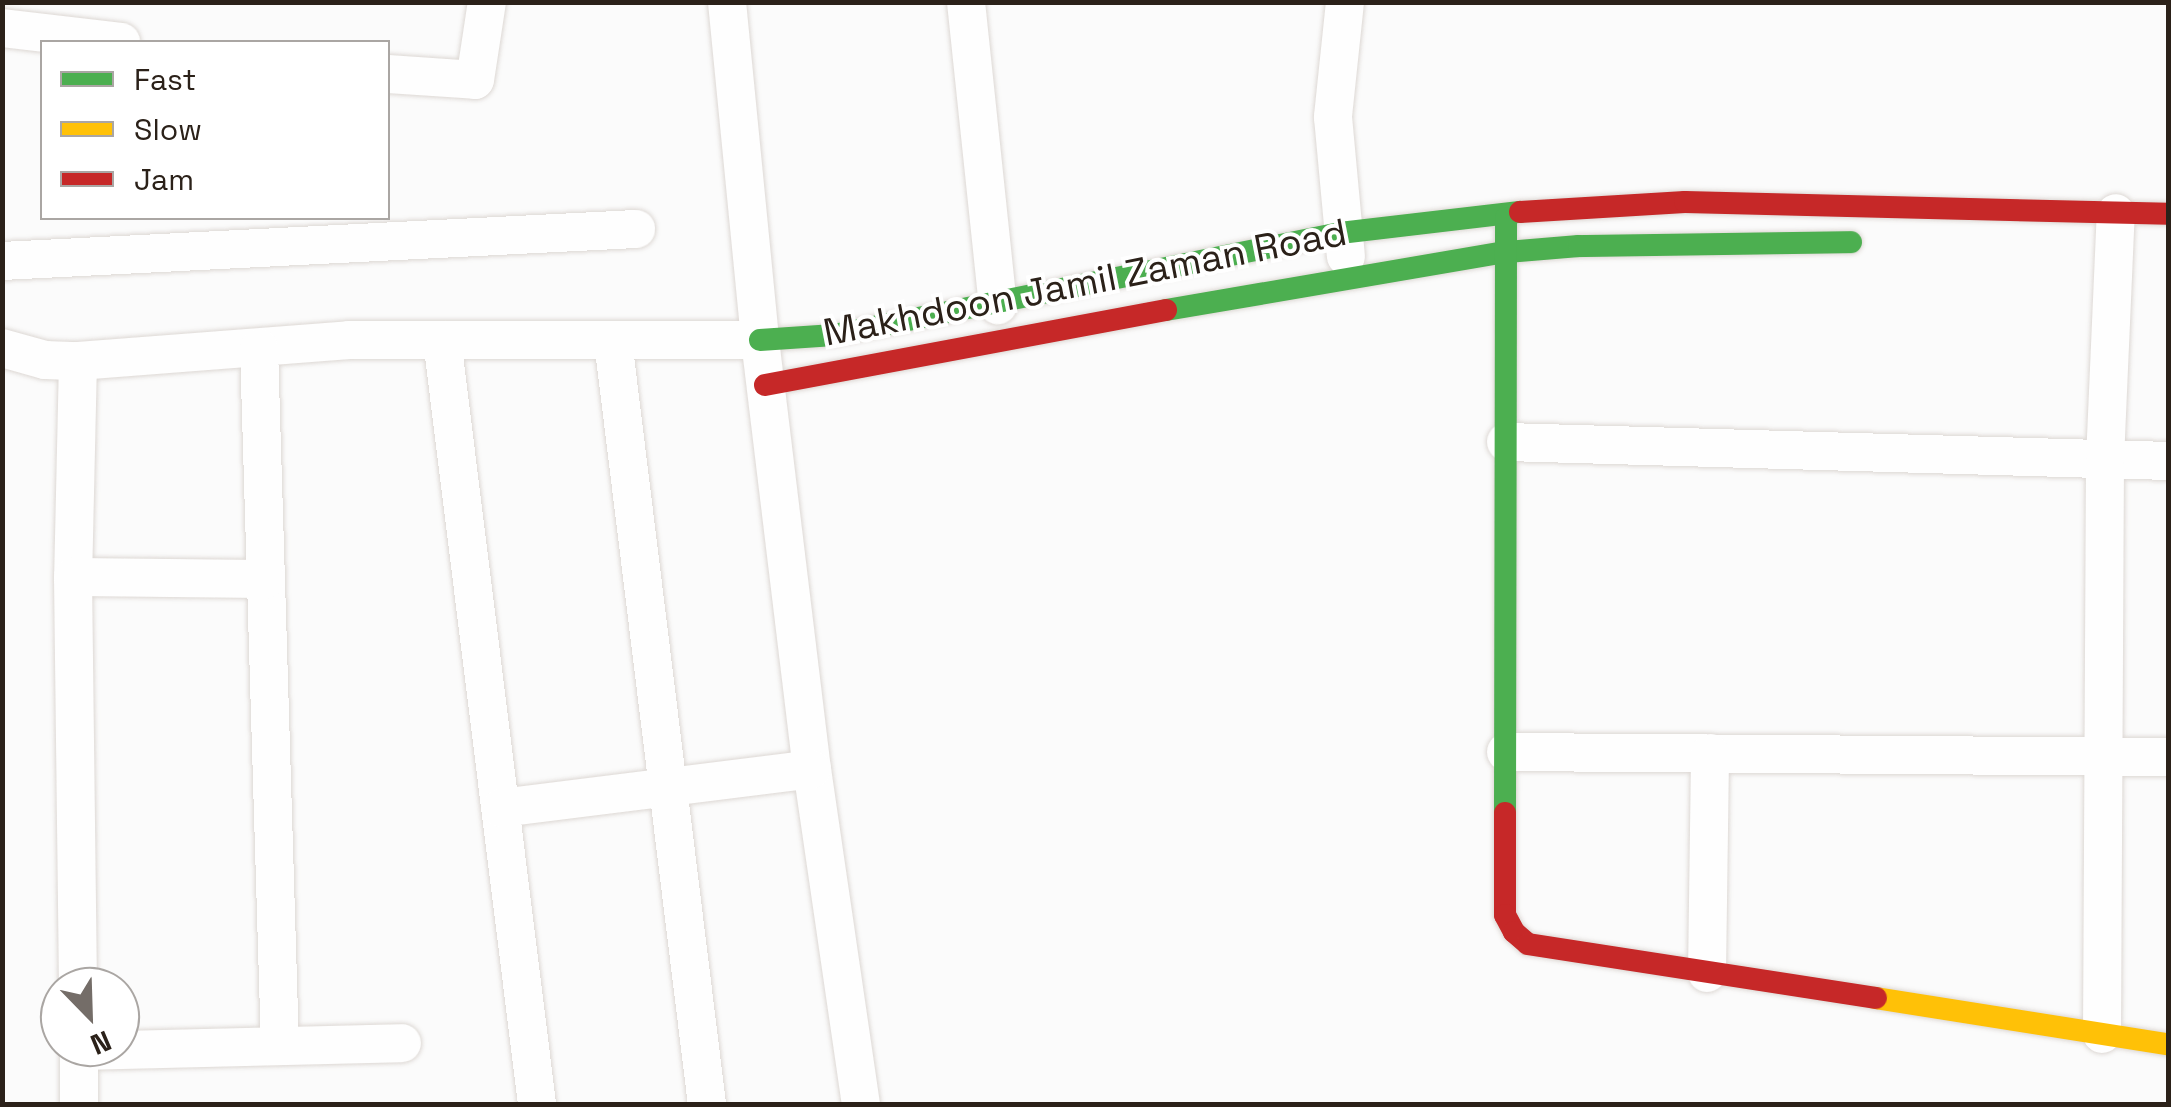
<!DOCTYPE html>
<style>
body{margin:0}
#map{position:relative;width:2171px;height:1107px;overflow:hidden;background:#fbfbfb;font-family:"Space Grotesk",sans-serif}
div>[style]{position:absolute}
.roads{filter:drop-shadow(0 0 2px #ddd8d4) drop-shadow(0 0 2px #ddd8d4)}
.street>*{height:38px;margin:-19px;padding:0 19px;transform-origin:19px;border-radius:19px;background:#fefefe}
.fast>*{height:22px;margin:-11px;padding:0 11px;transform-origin:11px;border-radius:11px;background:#4caf50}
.slow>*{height:22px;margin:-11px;padding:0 11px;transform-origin:11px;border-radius:11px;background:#ffc107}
.jam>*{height:22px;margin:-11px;padding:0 11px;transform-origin:11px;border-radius:11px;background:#c62828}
span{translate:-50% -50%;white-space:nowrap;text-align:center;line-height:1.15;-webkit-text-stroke:8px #fff;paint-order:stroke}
.street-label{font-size:38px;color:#2b2119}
.frame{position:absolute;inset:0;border:5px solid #2b2119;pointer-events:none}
.legend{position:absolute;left:40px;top:40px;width:350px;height:180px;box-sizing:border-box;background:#fff;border:2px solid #aaa6a3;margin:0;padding:12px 18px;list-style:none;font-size:30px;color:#2b2119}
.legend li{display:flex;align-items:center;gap:20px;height:50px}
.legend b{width:50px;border:2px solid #aaa6a3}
.north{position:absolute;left:40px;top:967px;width:100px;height:100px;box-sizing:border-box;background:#fff;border:2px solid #aaa6a3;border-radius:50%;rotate:157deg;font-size:28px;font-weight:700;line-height:40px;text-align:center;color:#2b2119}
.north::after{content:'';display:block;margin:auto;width:35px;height:45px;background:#746d68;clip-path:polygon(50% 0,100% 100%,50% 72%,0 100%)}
</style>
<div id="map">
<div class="roads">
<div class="street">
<i style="left:727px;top:2px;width:340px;rotate:84.4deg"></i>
<i style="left:760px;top:340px;width:432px;rotate:83.1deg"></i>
<i style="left:812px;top:769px;width:339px;rotate:81.7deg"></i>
<i style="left:966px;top:2px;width:305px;rotate:84deg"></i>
<i style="left:1345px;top:2px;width:116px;rotate:96deg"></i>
<i style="left:1333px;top:117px;width:140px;rotate:84.7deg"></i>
<i style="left:2px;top:28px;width:120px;rotate:6.7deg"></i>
<i style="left:388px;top:74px;width:87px;rotate:3.9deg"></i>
<i style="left:475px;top:80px;width:79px;rotate:-81.3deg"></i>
<i style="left:2px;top:261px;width:635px;rotate:-2.89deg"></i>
<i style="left:442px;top:340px;width:770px;rotate:82.91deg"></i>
<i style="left:613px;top:341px;width:769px;rotate:82.98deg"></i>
<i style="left:2px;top:348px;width:45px;rotate:15.6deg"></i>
<i style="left:45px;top:360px;width:33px;rotate:2deg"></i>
<i style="left:78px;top:361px;width:272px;rotate:-4.4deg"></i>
<i style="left:349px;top:340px;width:411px"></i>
<i style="left:259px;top:348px;width:698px;rotate:88.28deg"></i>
<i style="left:78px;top:361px;width:216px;rotate:91.3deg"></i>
<i style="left:73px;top:577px;width:410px;rotate:89.3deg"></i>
<i style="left:1506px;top:442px;width:662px;rotate:1.64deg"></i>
<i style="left:73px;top:577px;width:193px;rotate:0.6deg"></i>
<i style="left:1506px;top:752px;width:662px;rotate:0.43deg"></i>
<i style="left:501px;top:808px;width:313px;rotate:-7.1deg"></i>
<i style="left:1707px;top:973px;width:220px;rotate:-89.2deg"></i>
<i style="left:2102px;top:1034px;width:574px;rotate:-89.7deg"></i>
<i style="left:2105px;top:460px;width:247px;rotate:-87.5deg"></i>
<i style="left:79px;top:1047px;width:57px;rotate:90deg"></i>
<i style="left:79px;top:1051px;width:323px;rotate:-1.4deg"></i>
</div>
<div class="fast">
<i style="left:1166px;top:310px;width:346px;rotate:-9.7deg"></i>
<i style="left:1507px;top:252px;width:72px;rotate:-4.8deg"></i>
<i style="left:1579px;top:246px;width:272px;rotate:-0.8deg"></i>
<i style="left:760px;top:340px;width:74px;rotate:-3.9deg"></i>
<i style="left:834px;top:335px;width:516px;rotate:-11.4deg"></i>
<i style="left:1340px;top:233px;width:181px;rotate:-6.7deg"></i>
<i style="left:1505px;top:813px;width:595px;rotate:-89.9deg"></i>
</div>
<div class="slow">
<i style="left:1876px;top:998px;width:296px;rotate:9deg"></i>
</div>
<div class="jam">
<i style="left:1520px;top:212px;width:165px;rotate:-3.5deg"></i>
<i style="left:1685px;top:202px;width:483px;rotate:1.4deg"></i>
<i style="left:765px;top:385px;width:408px;rotate:-10.6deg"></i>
<i style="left:1505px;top:813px;width:102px;rotate:90deg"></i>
<i style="left:1505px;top:915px;width:19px;rotate:62deg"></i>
<i style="left:1514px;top:932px;width:18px;rotate:41deg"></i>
<i style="left:1528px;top:944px;width:352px;rotate:8.8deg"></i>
</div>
</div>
<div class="street-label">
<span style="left:1085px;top:283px;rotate:-11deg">Makhdoon Jamil Zaman Road</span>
</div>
<div class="frame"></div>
<ul class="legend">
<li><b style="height:12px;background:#4caf50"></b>Fast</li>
<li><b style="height:12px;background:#ffc107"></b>Slow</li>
<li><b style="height:12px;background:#c62828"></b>Jam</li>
</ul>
<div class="north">N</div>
</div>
